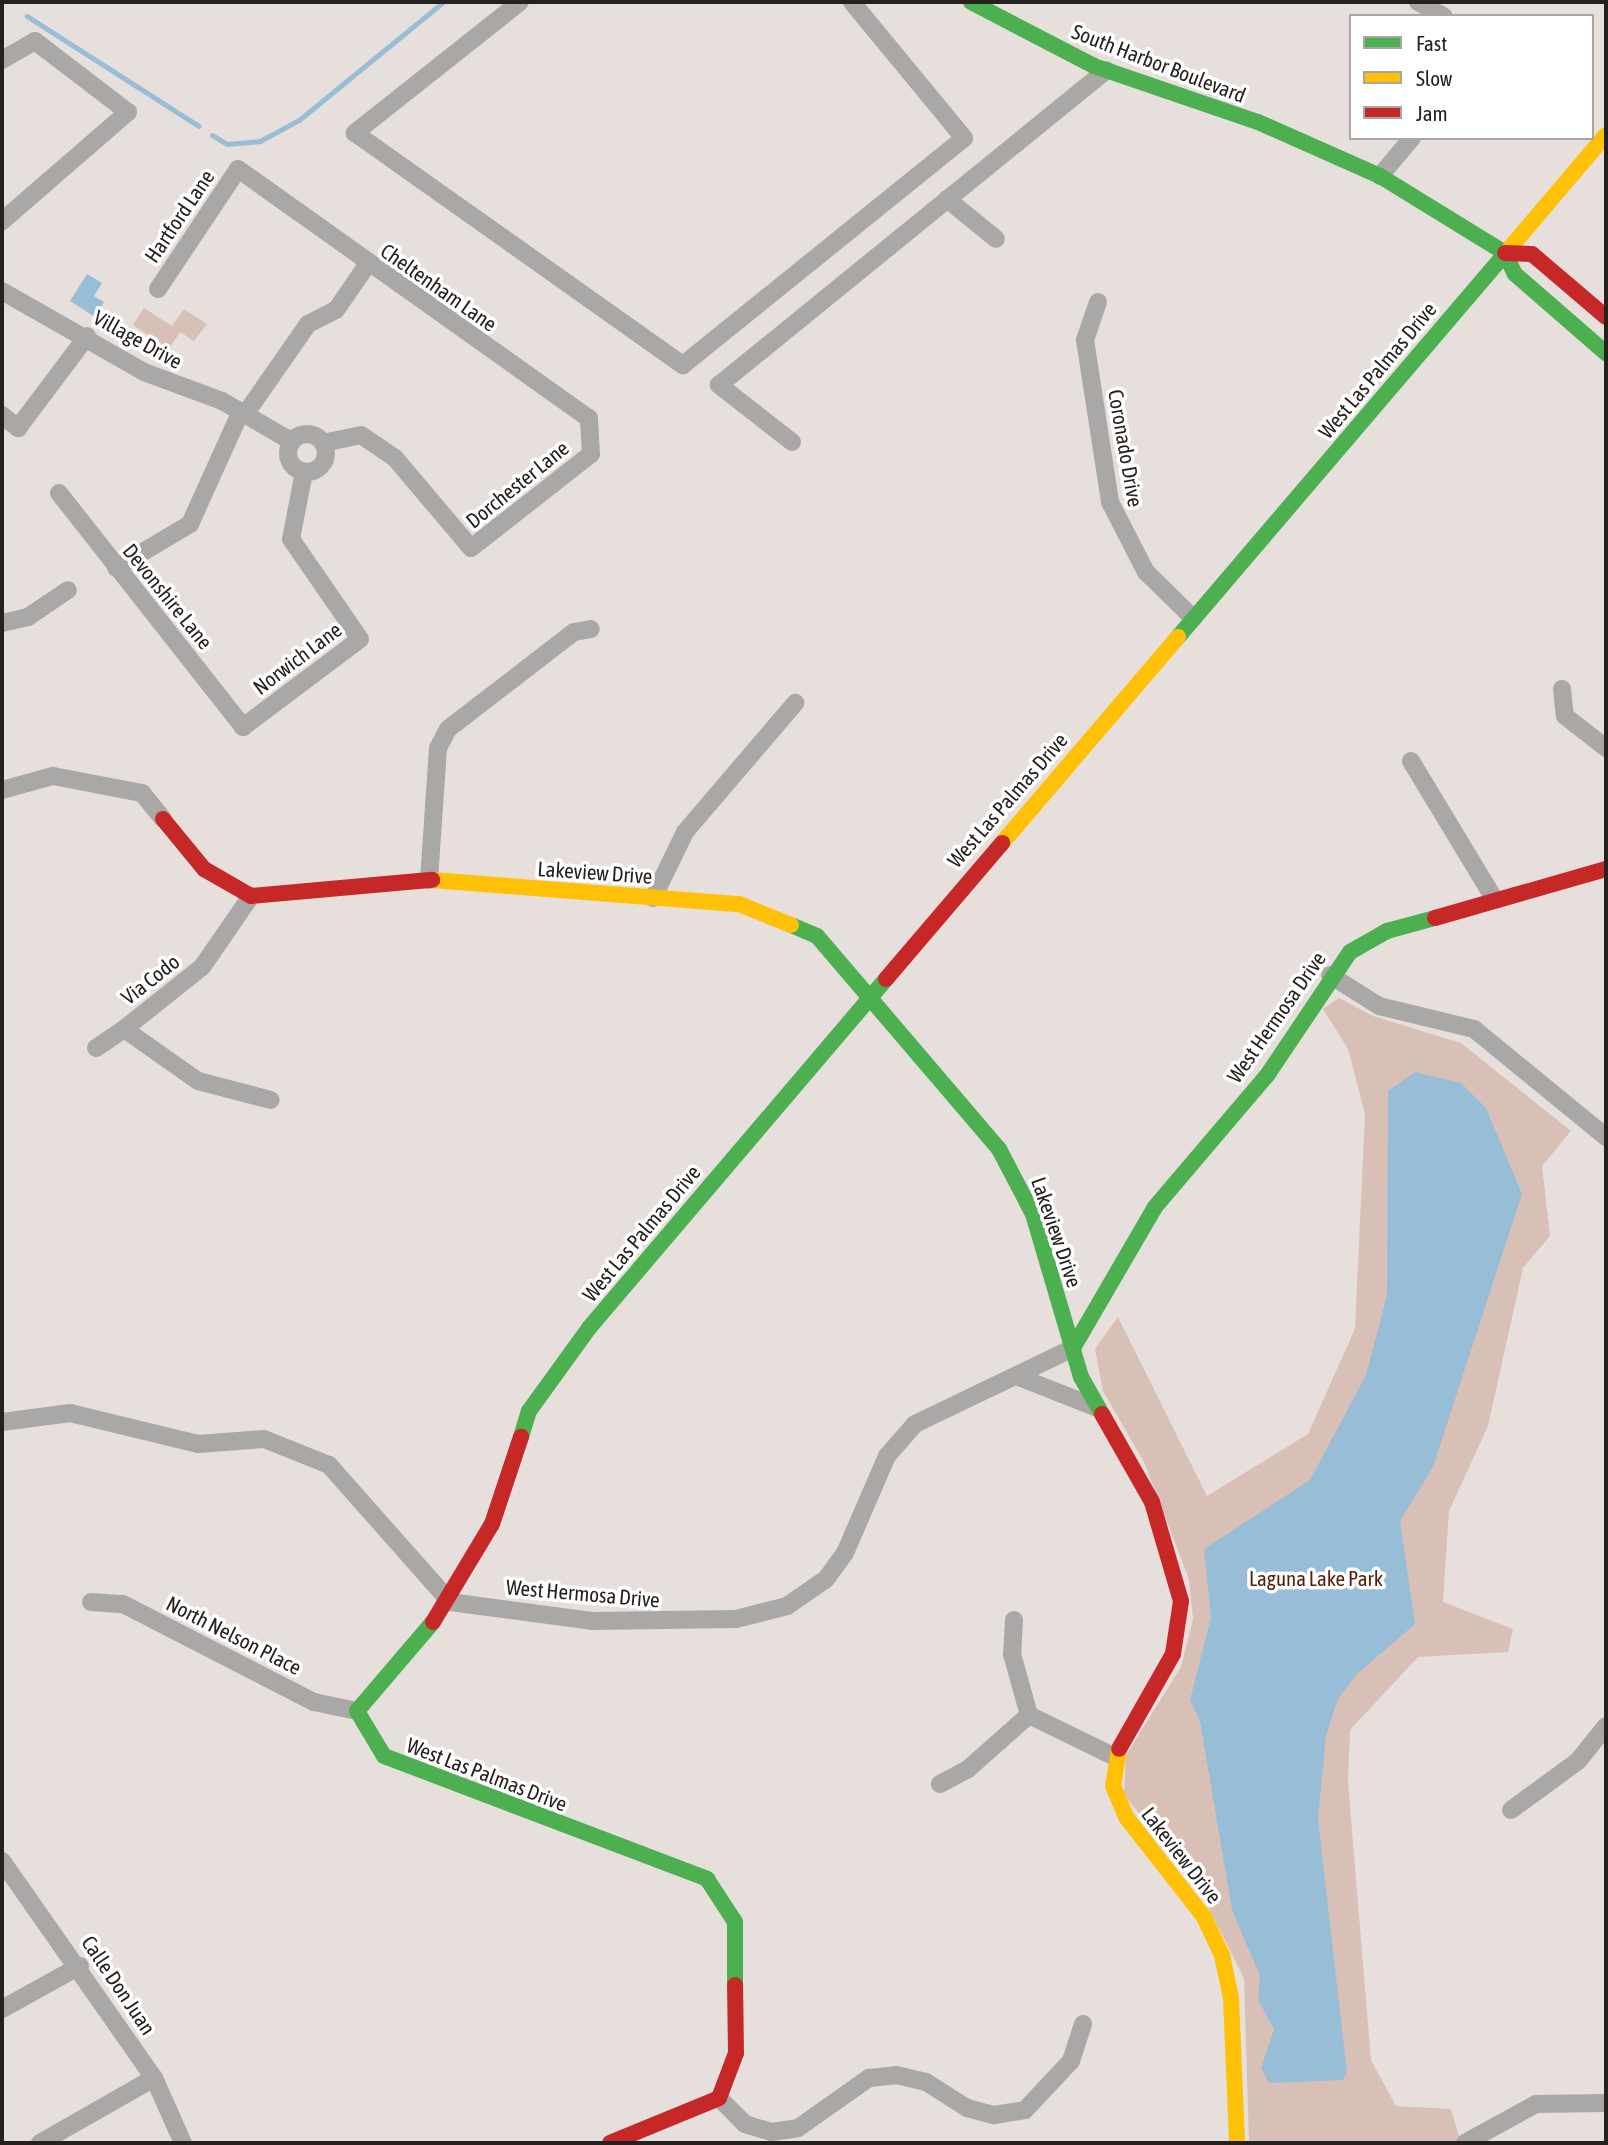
<!DOCTYPE html>
<style>
body{margin:0}
#map{position:relative;width:1608px;height:2145px;overflow:hidden;background:#e6dfdc;font-family:"Asap Condensed",sans-serif}
div>[style]{position:absolute}
.green>*{inset:0;background:#d9c0b7}
.water>*{inset:0;background:#97bed6}
.stream>*{height:4.5px;margin:-2.25px;padding:0 2.25px;transform-origin:2.25px;border-radius:2.25px;background:#97bed6}
.street>*{height:18px;margin:-9px;padding:0 9px;transform-origin:9px;border-radius:9px;background:#aaa8a6}
.street>.ring{margin:-9px;padding:0;box-sizing:content-box;background:none;border:18px solid #aaa8a6;border-radius:50%}
.fast>*{height:16px;margin:-8px;padding:0 8px;transform-origin:8px;border-radius:8px;background:#4caf50}
.slow>*{height:16px;margin:-8px;padding:0 8px;transform-origin:8px;border-radius:8px;background:#ffc107}
.jam>*{height:16px;margin:-8px;padding:0 8px;transform-origin:8px;border-radius:8px;background:#c62828}
span{translate:-50% -50%;white-space:nowrap;text-align:center;line-height:1.15;-webkit-text-stroke:7px #fff;paint-order:stroke}
.street-label{font-size:21px;color:#25211f}
.park-label{font-size:21px;color:#551e06}
.frame{position:absolute;inset:0;border:4px solid #25211f;pointer-events:none}
.legend{position:absolute;left:1349px;top:14px;width:245px;height:126px;box-sizing:border-box;background:#fff;border:2px solid #a8a6a5;margin:0;padding:9px 12px;list-style:none;font-size:21px;color:#25211f}
.legend li{display:flex;align-items:center;gap:14px;height:35px}
.legend b{width:35px;border:2px solid #a8a6a5}
</style>
<div id="map">
<div class="green">
<i style="clip-path:polygon(144px 308px,172px 326px,184px 309px,207px 324px,194px 341px,180px 332px,169px 349px,133px 325px)"></i>
<i style="clip-path:polygon(1339px 998px,1373px 1016px,1461px 1043px,1571px 1131px,1542px 1166px,1550px 1236px,1523px 1268px,1488px 1426px,1449px 1511px,1443px 1602px,1513px 1629px,1508px 1652px,1418px 1657px,1350px 1730px,1348px 1782px,1371px 2060px,1396px 2106px,1451px 2109px,1461px 2143px,1249px 2143px,1244px 1978px,1202px 1895px,1124px 1794px,1126px 1755px,1181px 1667px,1193px 1619px,1189px 1579px,1144px 1462px,1103px 1391px,1095px 1349px,1118px 1317px,1207px 1496px,1308px 1434px,1355px 1329px,1365px 1114px,1348px 1049px,1323px 1009px)"></i>
</div>
<div class="water">
<i style="clip-path:polygon(87px 274px,102px 283px,94px 296px,104px 302px,95px 317px,70px 301px)"></i>
<i style="clip-path:polygon(1415px 1072px,1461px 1083px,1486px 1108px,1522px 1194px,1433px 1467px,1400px 1521px,1415px 1624px,1357px 1674px,1338px 1699px,1326px 1736px,1318px 1819px,1347px 2072px,1343px 2080px,1269px 2083px,1261px 2068px,1274px 2029px,1258px 2000px,1260px 1976px,1232px 1910px,1200px 1721px,1190px 1700px,1211px 1617px,1204px 1549px,1310px 1480px,1366px 1375px,1387px 1295px,1388px 1091px)"></i>
</div>
<div class="stream">
<i style="left:27px;top:16px;width:204px;rotate:32.6deg"></i>
<i style="left:212px;top:135px;width:17px;rotate:31deg"></i>
<i style="left:227px;top:144px;width:33px;rotate:-5deg"></i>
<i style="left:260px;top:141px;width:44px;rotate:-28.3deg"></i>
<i style="left:299px;top:120px;width:186px;rotate:-39.3deg"></i>
</div>
<div class="street">
<i style="left:520px;top:2px;width:211px;rotate:141.6deg"></i>
<i style="left:355px;top:133px;width:402px;rotate:35.3deg"></i>
<i style="left:683px;top:365px;width:361px;rotate:-38.9deg"></i>
<i style="left:964px;top:138px;width:176px;rotate:-129.5deg"></i>
<i style="left:1418px;top:2px;width:29px;rotate:29deg"></i>
<i style="left:2px;top:60px;width:38px;rotate:-30deg"></i>
<i style="left:35px;top:41px;width:117px;rotate:37.4deg"></i>
<i style="left:128px;top:112px;width:167px;rotate:139.1deg"></i>
<i style="left:1380px;top:176px;width:50px;rotate:-49.9deg"></i>
<i style="left:947px;top:199px;width:63px;rotate:39.2deg"></i>
<i style="left:158px;top:289px;width:144px;rotate:-56.3deg"></i>
<i style="left:238px;top:169px;width:430px;rotate:35.4deg"></i>
<i style="left:589px;top:418px;width:36px;rotate:87deg"></i>
<i style="left:591px;top:454px;width:152px;rotate:141.9deg"></i>
<i style="left:471px;top:548px;width:118px;rotate:-130.2deg"></i>
<i style="left:395px;top:458px;width:41px;rotate:-145.9deg"></i>
<i style="left:361px;top:435px;width:38px;rotate:168deg"></i>
<i style="left:2px;top:291px;width:163px;rotate:29.7deg"></i>
<i style="left:144px;top:372px;width:83px;rotate:20.4deg"></i>
<i style="left:222px;top:401px;width:80px;rotate:30.1deg"></i>
<i style="left:1098px;top:302px;width:40px;rotate:108.9deg"></i>
<i style="left:1085px;top:340px;width:164px;rotate:81.2deg"></i>
<i style="left:1110px;top:502px;width:79px;rotate:62.8deg"></i>
<i style="left:1146px;top:572px;width:66px;rotate:44.4deg"></i>
<i style="left:246px;top:413px;width:108px;rotate:-55.1deg"></i>
<i style="left:308px;top:324px;width:31px;rotate:-27deg"></i>
<i style="left:336px;top:310px;width:55px;rotate:-55.4deg"></i>
<i style="left:2px;top:415px;width:21px;rotate:39deg"></i>
<i style="left:18px;top:428px;width:115px;rotate:-53.1deg"></i>
<i class="ring" style="left:288px;top:434px;width:20px;height:20px"></i>
<i style="left:792px;top:442px;width:93px;rotate:-142deg"></i>
<i style="left:719px;top:385px;width:499px;rotate:-39.1deg"></i>
<i style="left:59px;top:493px;width:298px;rotate:51.8deg"></i>
<i style="left:243px;top:727px;width:146px;rotate:-36.9deg"></i>
<i style="left:360px;top:639px;width:121px;rotate:-124.6deg"></i>
<i style="left:291px;top:539px;width:68px;rotate:-79deg"></i>
<i style="left:116px;top:568px;width:86px;rotate:-30.7deg"></i>
<i style="left:190px;top:524px;width:124px;rotate:-65.7deg"></i>
<i style="left:2px;top:623px;width:27px;rotate:-13deg"></i>
<i style="left:28px;top:617px;width:48px;rotate:-34deg"></i>
<i style="left:1562px;top:689px;width:27px;rotate:84deg"></i>
<i style="left:1565px;top:716px;width:52px;rotate:38deg"></i>
<i style="left:1411px;top:761px;width:162px;rotate:58.9deg"></i>
<i style="left:2px;top:790px;width:53px;rotate:-15.4deg"></i>
<i style="left:53px;top:776px;width:91px;rotate:10.8deg"></i>
<i style="left:142px;top:793px;width:33px;rotate:51deg"></i>
<i style="left:429px;top:880px;width:132px;rotate:-86.1deg"></i>
<i style="left:438px;top:748px;width:21px;rotate:-62deg"></i>
<i style="left:448px;top:729px;width:159px;rotate:-37.6deg"></i>
<i style="left:574px;top:632px;width:17px;rotate:-10deg"></i>
<i style="left:251px;top:896px;width:86px;rotate:124.6deg"></i>
<i style="left:202px;top:967px;width:100px;rotate:141.5deg"></i>
<i style="left:124px;top:1029px;width:90px;rotate:35.1deg"></i>
<i style="left:198px;top:1081px;width:75px;rotate:14.6deg"></i>
<i style="left:653px;top:898px;width:73px;rotate:-64.1deg"></i>
<i style="left:685px;top:832px;width:170px;rotate:-49.5deg"></i>
<i style="left:1330px;top:975px;width:58px;rotate:32.3deg"></i>
<i style="left:1379px;top:1006px;width:98px;rotate:13.6deg"></i>
<i style="left:1474px;top:1029px;width:171px;rotate:39.3deg"></i>
<i style="left:96px;top:1048px;width:34px;rotate:-34deg"></i>
<i style="left:1019px;top:1377px;width:82px;rotate:21.5deg"></i>
<i style="left:2px;top:1422px;width:69px;rotate:-7.5deg"></i>
<i style="left:70px;top:1413px;width:132px;rotate:13.6deg"></i>
<i style="left:198px;top:1444px;width:66px;rotate:-4.3deg"></i>
<i style="left:264px;top:1439px;width:70px;rotate:21.8deg"></i>
<i style="left:329px;top:1465px;width:183px;rotate:48.5deg"></i>
<i style="left:450px;top:1602px;width:143px;rotate:7.6deg"></i>
<i style="left:592px;top:1621px;width:144px;rotate:-0.8deg"></i>
<i style="left:736px;top:1619px;width:53px;rotate:-14.3deg"></i>
<i style="left:787px;top:1606px;width:47px;rotate:-34.7deg"></i>
<i style="left:826px;top:1579px;width:32px;rotate:-54deg"></i>
<i style="left:845px;top:1553px;width:106px;rotate:-66.6deg"></i>
<i style="left:887px;top:1456px;width:43px;rotate:-48.8deg"></i>
<i style="left:915px;top:1424px;width:175px;rotate:-25.7deg"></i>
<i style="left:91px;top:1602px;width:32px;rotate:4deg"></i>
<i style="left:123px;top:1604px;width:215px;rotate:27.2deg"></i>
<i style="left:314px;top:1702px;width:44px;rotate:11.8deg"></i>
<i style="left:1014px;top:1620px;width:34px;rotate:93deg"></i>
<i style="left:1012px;top:1654px;width:63px;rotate:74.4deg"></i>
<i style="left:1029px;top:1715px;width:96px;rotate:26deg"></i>
<i style="left:940px;top:1784px;width:32px;rotate:-28deg"></i>
<i style="left:968px;top:1769px;width:81px;rotate:-41.5deg"></i>
<i style="left:1511px;top:1810px;width:83px;rotate:-36.2deg"></i>
<i style="left:1578px;top:1761px;width:45px;rotate:-51.3deg"></i>
<i style="left:2px;top:1861px;width:265px;rotate:55deg"></i>
<i style="left:154px;top:2078px;width:71px;rotate:66deg"></i>
<i style="left:2px;top:2009px;width:89px;rotate:-28.9deg"></i>
<i style="left:719px;top:2098px;width:37px;rotate:45deg"></i>
<i style="left:745px;top:2124px;width:27px;rotate:17deg"></i>
<i style="left:771px;top:2132px;width:27px;rotate:-8deg"></i>
<i style="left:798px;top:2128px;width:87px;rotate:-35.2deg"></i>
<i style="left:869px;top:2078px;width:27px;rotate:-6deg"></i>
<i style="left:896px;top:2075px;width:31px;rotate:13deg"></i>
<i style="left:926px;top:2082px;width:49px;rotate:32.4deg"></i>
<i style="left:967px;top:2108px;width:28px;rotate:15deg"></i>
<i style="left:994px;top:2115px;width:31px;rotate:-9deg"></i>
<i style="left:1025px;top:2110px;width:67px;rotate:-46.8deg"></i>
<i style="left:1071px;top:2061px;width:39px;rotate:-72deg"></i>
<i style="left:40px;top:2143px;width:131px;rotate:-29.7deg"></i>
<i style="left:1465px;top:2143px;width:81px;rotate:-28.8deg"></i>
<i style="left:1536px;top:2104px;width:70px;rotate:-0.8deg"></i>
</div>
<div class="fast">
<i style="left:971px;top:2px;width:139px;rotate:27.5deg"></i>
<i style="left:1094px;top:66px;width:173px;rotate:18.9deg"></i>
<i style="left:1258px;top:122px;width:133px;rotate:23.9deg"></i>
<i style="left:1380px;top:176px;width:147px;rotate:31.6deg"></i>
<i style="left:1505px;top:253px;width:23px;rotate:65deg"></i>
<i style="left:1515px;top:274px;width:121px;rotate:41deg"></i>
<i style="left:1178px;top:637px;width:511px;rotate:-49.52deg"></i>
<i style="left:791px;top:925px;width:28px;rotate:23deg"></i>
<i style="left:817px;top:936px;width:280px;rotate:49.5deg"></i>
<i style="left:999px;top:1149px;width:73px;rotate:62.4deg"></i>
<i style="left:1033px;top:1214px;width:170px;rotate:73.6deg"></i>
<i style="left:1081px;top:1377px;width:43px;rotate:60.4deg"></i>
<i style="left:1073px;top:1348px;width:163px;rotate:-59.8deg"></i>
<i style="left:1155px;top:1207px;width:175px;rotate:-49.6deg"></i>
<i style="left:1268px;top:1074px;width:147px;rotate:-56.1deg"></i>
<i style="left:1350px;top:952px;width:43px;rotate:-29.6deg"></i>
<i style="left:1387px;top:931px;width:50px;rotate:-15.2deg"></i>
<i style="left:521px;top:1437px;width:27px;rotate:-73deg"></i>
<i style="left:529px;top:1411px;width:102px;rotate:-54.1deg"></i>
<i style="left:589px;top:1328px;width:458px;rotate:-49.6deg"></i>
<i style="left:433px;top:1622px;width:117px;rotate:130.5deg"></i>
<i style="left:357px;top:1711px;width:52px;rotate:59deg"></i>
<i style="left:384px;top:1756px;width:346px;rotate:20.8deg"></i>
<i style="left:707px;top:1879px;width:51px;rotate:56.9deg"></i>
<i style="left:735px;top:1922px;width:63px;rotate:90deg"></i>
</div>
<div class="slow">
<i style="left:1510px;top:248px;width:148px;rotate:-49.7deg"></i>
<i style="left:1002px;top:843px;width:271px;rotate:-49.5deg"></i>
<i style="left:432px;top:880px;width:308px;rotate:4.5deg"></i>
<i style="left:739px;top:904px;width:56px;rotate:22deg"></i>
<i style="left:1119px;top:1749px;width:37px;rotate:99deg"></i>
<i style="left:1113px;top:1786px;width:34px;rotate:67deg"></i>
<i style="left:1126px;top:1817px;width:127px;rotate:52deg"></i>
<i style="left:1204px;top:1917px;width:42px;rotate:64.7deg"></i>
<i style="left:1222px;top:1955px;width:44px;rotate:78.2deg"></i>
<i style="left:1231px;top:1998px;width:145px;rotate:87.6deg"></i>
</div>
<div class="jam">
<i style="left:1505px;top:253px;width:27px;rotate:2deg"></i>
<i style="left:1532px;top:254px;width:97px;rotate:40.4deg"></i>
<i style="left:163px;top:819px;width:65px;rotate:50.6deg"></i>
<i style="left:204px;top:869px;width:54px;rotate:29.9deg"></i>
<i style="left:251px;top:896px;width:182px;rotate:-5.1deg"></i>
<i style="left:1435px;top:918px;width:178px;rotate:-16deg"></i>
<i style="left:886px;top:979px;width:179px;rotate:-49.5deg"></i>
<i style="left:1102px;top:1414px;width:101px;rotate:60.4deg"></i>
<i style="left:1152px;top:1502px;width:103px;rotate:73.7deg"></i>
<i style="left:1181px;top:1601px;width:54px;rotate:98.6deg"></i>
<i style="left:1173px;top:1654px;width:109px;rotate:119.6deg"></i>
<i style="left:433px;top:1622px;width:114px;rotate:-59deg"></i>
<i style="left:492px;top:1524px;width:92px;rotate:-71.6deg"></i>
<i style="left:610px;top:2143px;width:118px;rotate:-22.4deg"></i>
<i style="left:719px;top:2098px;width:48px;rotate:-69.3deg"></i>
<i style="left:736px;top:2053px;width:68px;rotate:-90.8deg"></i>
</div>
<div class="street-label">
<span style="left:1159px;top:63px;rotate:21deg">South Harbor Boulevard</span>
<span style="left:179px;top:216px;rotate:-56deg">Hartford Lane</span>
<span style="left:439px;top:287px;rotate:35deg">Cheltenham Lane</span>
<span style="left:138px;top:339px;rotate:29deg">Village Drive</span>
<span style="left:1377px;top:370px;rotate:-50deg">West Las Palmas Drive</span>
<span style="left:1126px;top:448px;rotate:80deg">Coronado Drive</span>
<span style="left:517px;top:484px;rotate:-39deg">Dorchester Lane</span>
<span style="left:168px;top:596px;rotate:51deg">Devonshire Lane</span>
<span style="left:297px;top:658px;rotate:-37deg">Norwich Lane</span>
<span style="left:1007px;top:800px;rotate:-49deg">West Las Palmas Drive</span>
<span style="left:595px;top:872px;rotate:4deg">Lakeview Drive</span>
<span style="left:150px;top:979px;rotate:-38deg">Via Codo</span>
<span style="left:1276px;top:1017px;rotate:-55deg">West Hermosa Drive</span>
<span style="left:1057px;top:1232px;rotate:71deg">Lakeview Drive</span>
<span style="left:641px;top:1233px;rotate:-50deg">West Las Palmas Drive</span>
<span style="left:583px;top:1593px;rotate:5deg">West Hermosa Drive</span>
<span style="left:234px;top:1635px;rotate:27deg">North Nelson Place</span>
<span style="left:487px;top:1774px;rotate:21deg">West Las Palmas Drive</span>
<span style="left:1182px;top:1855px;rotate:52deg">Lakeview Drive</span>
<span style="left:119px;top:1985px;rotate:56deg">Calle Don Juan</span>
</div>
<div class="park-label">
<span style="left:1316px;top:1578px">Laguna Lake Park</span>
</div>
<div class="frame"></div>
<ul class="legend">
<li><b style="height:9px;background:#4caf50"></b>Fast</li>
<li><b style="height:9px;background:#ffc107"></b>Slow</li>
<li><b style="height:9px;background:#c62828"></b>Jam</li>
</ul>
</div>
